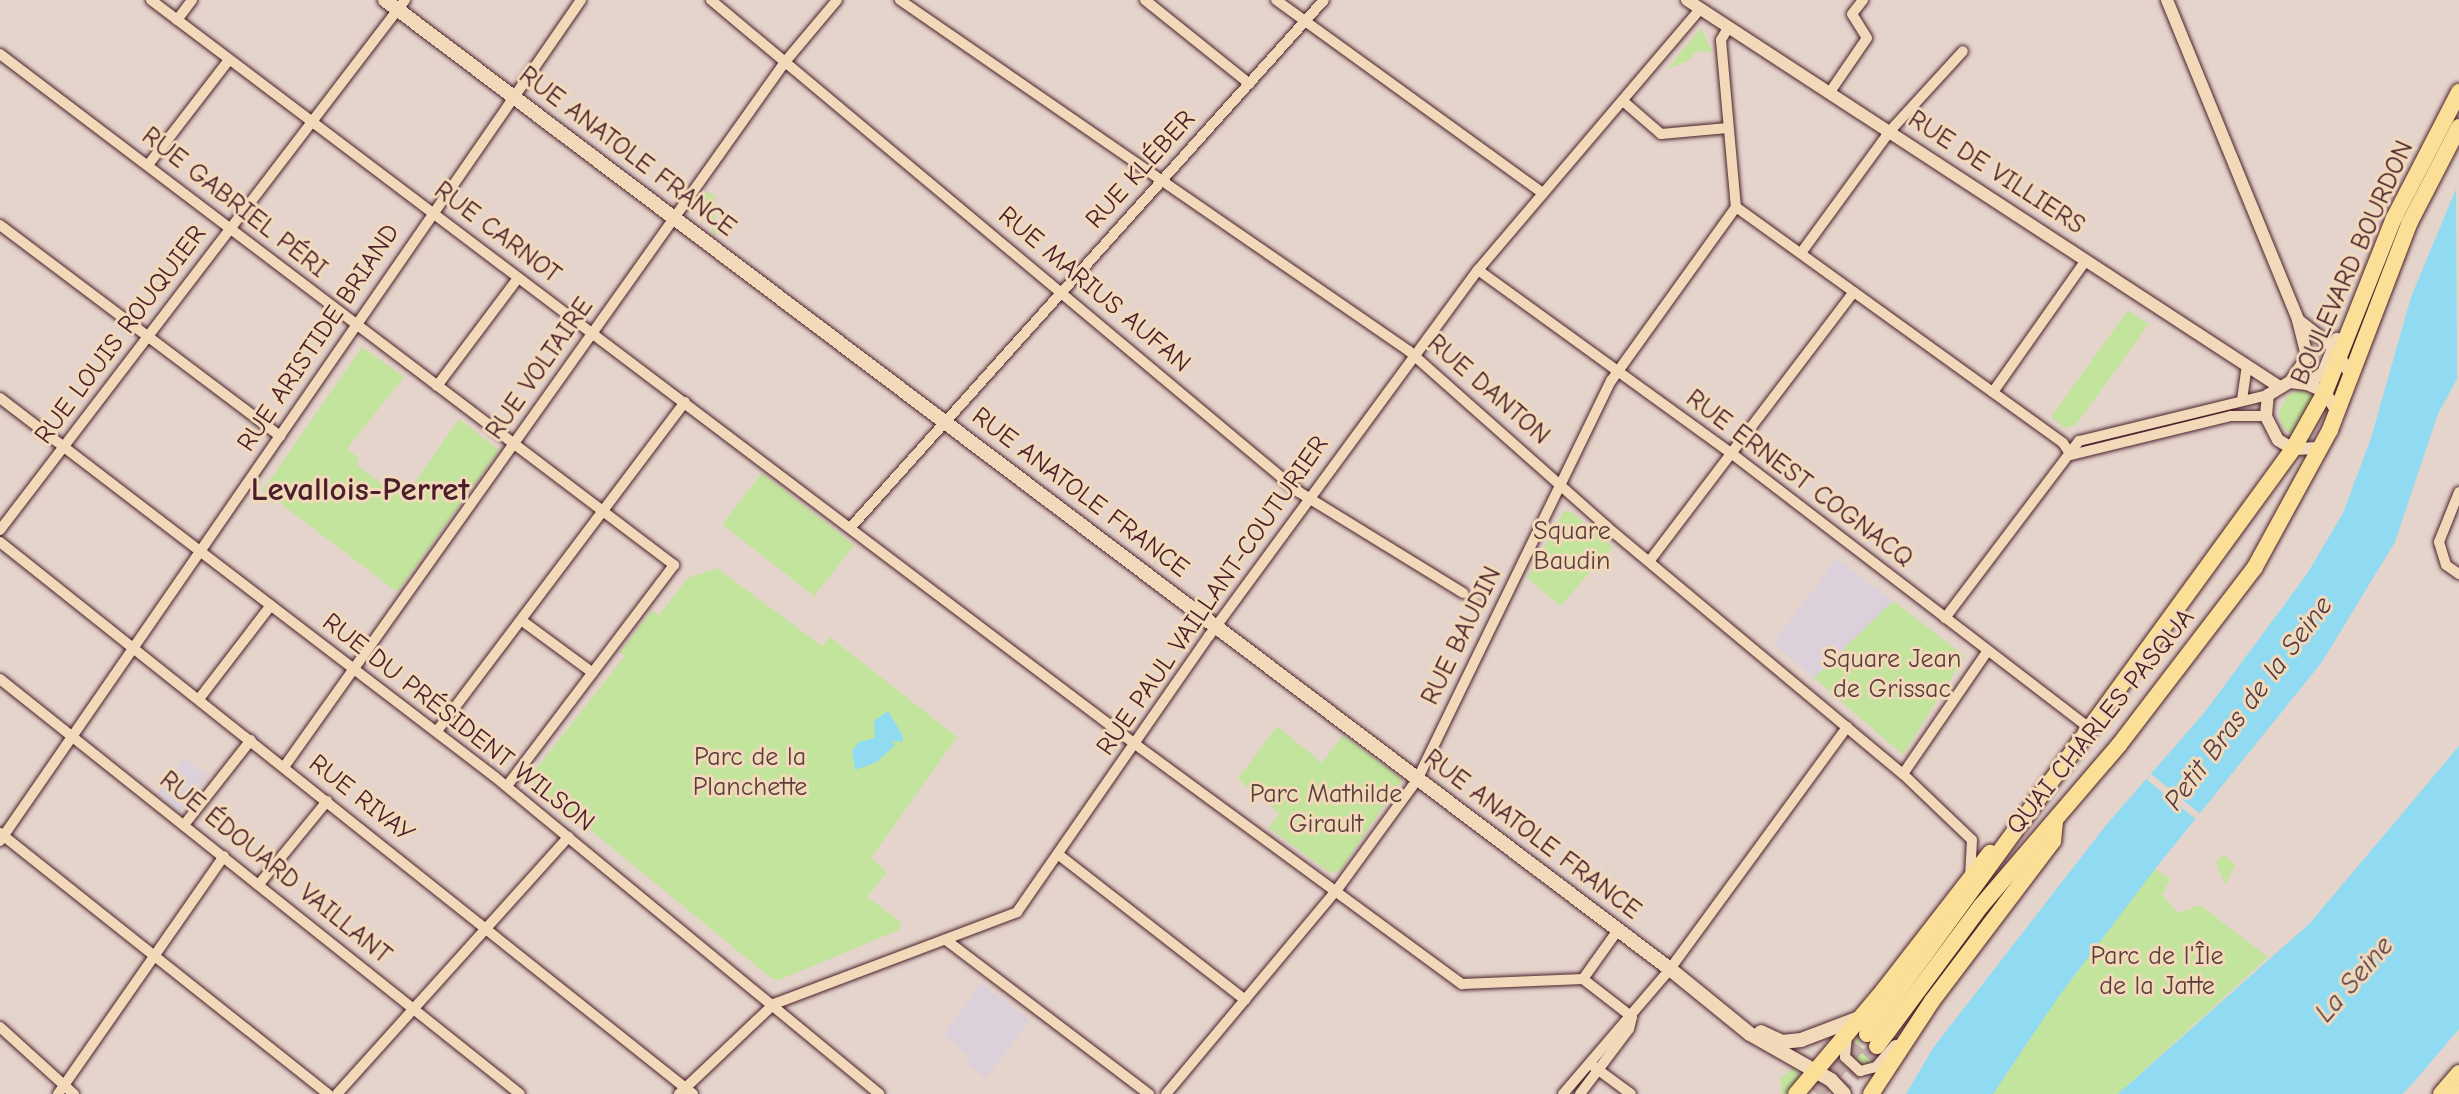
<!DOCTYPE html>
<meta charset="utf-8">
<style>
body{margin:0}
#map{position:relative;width:2459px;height:1094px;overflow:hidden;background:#e5d4cc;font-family:"Comic Neue",sans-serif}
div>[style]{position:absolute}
.built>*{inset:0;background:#dcd0da;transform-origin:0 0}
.green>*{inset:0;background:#c3e49d;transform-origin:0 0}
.water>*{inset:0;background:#91dbf2}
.pier>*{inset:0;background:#e5d4cc;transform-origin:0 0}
.minor-tunnel>*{height:10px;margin-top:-5px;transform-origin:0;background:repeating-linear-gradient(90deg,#c6b0ac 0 10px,transparent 0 15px)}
.primary-tunnel>*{height:16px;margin-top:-8px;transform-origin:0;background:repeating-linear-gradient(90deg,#c6b0ac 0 16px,transparent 0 24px)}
.roads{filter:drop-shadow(0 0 2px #4a1f2b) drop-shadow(0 0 2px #4a1f2b)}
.minor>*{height:10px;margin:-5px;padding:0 5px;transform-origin:5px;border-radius:5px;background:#f1d9b9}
.tertiary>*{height:12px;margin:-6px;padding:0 6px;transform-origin:6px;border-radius:6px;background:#f1d9b9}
.secondary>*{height:14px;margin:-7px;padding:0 7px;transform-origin:7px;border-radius:7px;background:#f1d9b9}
.primary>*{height:16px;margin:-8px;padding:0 8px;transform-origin:8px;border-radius:8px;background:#fbdf96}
span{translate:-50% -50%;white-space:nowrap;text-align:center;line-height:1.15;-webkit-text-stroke:6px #f1d9b9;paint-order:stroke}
.street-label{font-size:26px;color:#4a1f2b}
.park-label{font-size:26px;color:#5c3d3c}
.water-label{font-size:28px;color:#553b49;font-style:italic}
.district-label{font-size:33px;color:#4a1f2b;font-weight:700}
</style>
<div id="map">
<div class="built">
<i style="clip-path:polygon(1837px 559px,1893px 601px,1814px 678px,1773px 643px)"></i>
<i style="left:185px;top:758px;width:29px;height:46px;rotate:38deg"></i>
<i style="clip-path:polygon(981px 983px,1030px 1020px,985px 1079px,968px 1064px,971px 1059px,944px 1034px)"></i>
</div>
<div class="green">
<i style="clip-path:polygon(1701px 28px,1712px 52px,1697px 51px,1688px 61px,1667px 69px)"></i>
<i style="clip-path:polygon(707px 191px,715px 197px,716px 207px,712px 208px,720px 229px,714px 236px,704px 195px)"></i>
<i style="clip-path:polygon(2128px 310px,2149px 324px,2076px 425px,2065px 428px,2051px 417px)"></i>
<i style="clip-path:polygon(362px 347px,404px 377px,352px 442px,348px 449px,359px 459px,357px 465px,386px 487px,392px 483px,408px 492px,459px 419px,499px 450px,397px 592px,263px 490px)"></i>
<i style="clip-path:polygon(2298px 390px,2315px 395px,2293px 436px,2283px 427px,2279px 412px,2288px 395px)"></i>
<i style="left:762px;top:473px;width:117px;height:65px;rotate:38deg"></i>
<i style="clip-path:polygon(1564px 511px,1572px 512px,1613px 547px,1560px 606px,1527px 578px)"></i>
<i style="clip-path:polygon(717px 568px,822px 646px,830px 637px,957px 737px,871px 858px,887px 872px,867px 897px,901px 922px,899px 930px,779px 980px,771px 978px,528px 779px,625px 656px,620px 652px,652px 611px,659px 615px,688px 578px)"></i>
<i style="clip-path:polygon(1893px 601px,1965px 656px,1903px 755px,1814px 678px)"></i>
<i style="clip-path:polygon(1277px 726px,1322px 763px,1343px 735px,1402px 779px,1340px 871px,1329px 872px,1269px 828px,1279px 813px,1238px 779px)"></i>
<i style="clip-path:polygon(2224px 855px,2235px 865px,2225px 885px,2216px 862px)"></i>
<i style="clip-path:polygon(2155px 869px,2170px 879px,2162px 895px,2178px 913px,2200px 905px,2268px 957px,2118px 1094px,1993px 1094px,2059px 996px)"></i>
<i style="clip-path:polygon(1856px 1035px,1862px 1050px,1873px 1056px,1881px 1053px,1871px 1065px,1858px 1065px,1850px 1059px)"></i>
<i style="clip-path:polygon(1795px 1067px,1799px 1076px,1788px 1094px,1782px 1094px,1780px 1078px)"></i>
</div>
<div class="water">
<i style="clip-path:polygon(2456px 189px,2457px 379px,2438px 414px,2395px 542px,2322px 662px,2155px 869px,2059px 996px,1993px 1094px,1906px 1094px,1933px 1048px,2107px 824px,2204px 713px,2307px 574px,2343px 513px,2371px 438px,2411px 297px)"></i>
<i style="clip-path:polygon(888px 711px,903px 736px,902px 742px,891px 741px,895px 745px,877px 762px,855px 770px,852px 751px,859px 742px,875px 738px,874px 721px)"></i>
<i style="clip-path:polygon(2459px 746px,2459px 1029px,2414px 1082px,2402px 1094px,2118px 1094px,2310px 923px)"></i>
</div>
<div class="pier">
<i style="left:2151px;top:774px;width:63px;height:7px;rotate:39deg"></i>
</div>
<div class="minor-tunnel">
<i style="left:1463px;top:593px;width:27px;rotate:31deg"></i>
</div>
<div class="primary-tunnel">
<i style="left:1817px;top:1094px;width:78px;rotate:-50.2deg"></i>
<i style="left:1836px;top:1094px;width:63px;rotate:-49.5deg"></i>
</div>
<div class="roads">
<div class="minor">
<i style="left:151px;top:0;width:1234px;rotate:37.09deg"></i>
<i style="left:1135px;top:744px;width:406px;rotate:36.3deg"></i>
<i style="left:1462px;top:984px;width:121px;rotate:-2.4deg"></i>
<i style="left:711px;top:0;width:767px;rotate:39.92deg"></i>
<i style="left:1299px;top:492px;width:193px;rotate:31.6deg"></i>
<i style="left:900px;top:0;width:618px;rotate:34.59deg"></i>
<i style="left:1409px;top:351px;width:264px;rotate:41.6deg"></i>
<i style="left:1606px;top:526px;width:387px;rotate:39.9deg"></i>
<i style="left:1903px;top:774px;width:95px;rotate:43.7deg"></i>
<i style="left:1972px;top:840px;width:35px;rotate:93deg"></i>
<i style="left:1145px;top:0;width:134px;rotate:38.7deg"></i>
<i style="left:1276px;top:0;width:329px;rotate:35.9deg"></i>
<i style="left:177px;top:20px;width:25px;rotate:-53deg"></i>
<i style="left:1728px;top:28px;width:14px;rotate:120deg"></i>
<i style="left:1721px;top:40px;width:168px;rotate:84.9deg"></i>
<i style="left:0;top:54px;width:846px;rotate:37.17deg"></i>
<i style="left:674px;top:565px;width:277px;rotate:127.1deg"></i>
<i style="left:1830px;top:92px;width:65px;rotate:-55.6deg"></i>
<i style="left:1867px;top:38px;width:28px;rotate:-122deg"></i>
<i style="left:1852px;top:14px;width:18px;rotate:-52deg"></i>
<i style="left:1623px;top:101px;width:50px;rotate:41deg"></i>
<i style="left:1661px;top:134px;width:67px;rotate:-5.1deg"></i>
<i style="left:148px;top:165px;width:133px;rotate:-52.4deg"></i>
<i style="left:1736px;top:207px;width:403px;rotate:35.8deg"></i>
<i style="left:2063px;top:443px;width:14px;rotate:56deg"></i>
<i style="left:0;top:225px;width:351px;rotate:37deg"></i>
<i style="left:1801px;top:253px;width:151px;rotate:-53.9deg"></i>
<i style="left:1890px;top:131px;width:108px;rotate:-47.6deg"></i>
<i style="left:1478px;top:270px;width:312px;rotate:35.9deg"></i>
<i style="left:1731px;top:453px;width:452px;rotate:37.5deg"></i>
<i style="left:437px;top:386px;width:135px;rotate:-53.1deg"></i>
<i style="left:1993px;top:392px;width:161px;rotate:-54.8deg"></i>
<i style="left:0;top:398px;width:623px;rotate:37.44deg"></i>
<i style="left:495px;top:777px;width:498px;rotate:39.5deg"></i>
<i style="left:2242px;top:400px;width:34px;rotate:-82deg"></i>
<i style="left:2071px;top:455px;width:165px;rotate:-13.7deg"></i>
<i style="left:2231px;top:416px;width:35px"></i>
<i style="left:2459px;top:492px;width:54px;rotate:111.8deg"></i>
<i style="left:2439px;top:542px;width:24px;rotate:73deg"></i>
<i style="left:2446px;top:565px;width:16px;rotate:35deg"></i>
<i style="left:851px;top:527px;width:708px;rotate:-48.09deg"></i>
<i style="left:0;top:530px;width:667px;rotate:-52.61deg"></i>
<i style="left:0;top:542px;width:886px;rotate:38.54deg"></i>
<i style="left:1651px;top:559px;width:335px;rotate:-52.8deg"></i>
<i style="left:1945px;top:618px;width:222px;rotate:-52.9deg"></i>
<i style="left:2079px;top:441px;width:195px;rotate:-13.7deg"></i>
<i style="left:521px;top:620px;width:89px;rotate:36.4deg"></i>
<i style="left:0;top:679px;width:665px;rotate:38.59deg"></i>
<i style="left:199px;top:699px;width:118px;rotate:-52.5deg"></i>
<i style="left:437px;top:731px;width:412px;rotate:-53deg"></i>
<i style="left:284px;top:767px;width:865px;rotate:-54.6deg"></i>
<i style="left:785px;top:62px;width:81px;rotate:-50deg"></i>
<i style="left:1903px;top:774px;width:148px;rotate:-55.5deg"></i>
<i style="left:184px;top:825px;width:108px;rotate:-51.8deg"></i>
<i style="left:0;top:833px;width:419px;rotate:38.5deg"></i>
<i style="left:0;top:841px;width:1022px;rotate:-55.36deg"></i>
<i style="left:1059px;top:855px;width:236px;rotate:37.9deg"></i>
<i style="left:260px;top:883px;width:106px;rotate:-50.7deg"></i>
<i style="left:946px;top:940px;width:255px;rotate:37.2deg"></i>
<i style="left:1583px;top:979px;width:62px;rotate:37.8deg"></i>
<i style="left:1583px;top:979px;width:60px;rotate:-54.5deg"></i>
<i style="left:0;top:1027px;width:100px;rotate:42.2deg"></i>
<i style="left:1847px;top:1037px;width:20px;rotate:96deg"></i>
<i style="left:1845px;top:1057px;width:21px;rotate:43deg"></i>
<i style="left:1860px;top:1071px;width:16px;rotate:-14deg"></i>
<i style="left:1876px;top:1067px;width:29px;rotate:-49deg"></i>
<i style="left:1593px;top:1066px;width:47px;rotate:36.4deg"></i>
<i style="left:58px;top:1094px;width:290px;rotate:-55.1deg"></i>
<i style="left:337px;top:1094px;width:346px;rotate:-48deg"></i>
<i style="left:679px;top:1094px;width:131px;rotate:-43.5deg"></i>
<i style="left:774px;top:1004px;width:260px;rotate:-20.7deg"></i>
<i style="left:1017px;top:912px;width:336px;rotate:-55.2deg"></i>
<i style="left:1209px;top:636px;width:454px;rotate:-53.7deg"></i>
<i style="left:1478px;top:270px;width:343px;rotate:-49.6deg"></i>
<i style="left:1166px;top:1094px;width:265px;rotate:-50.1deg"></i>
<i style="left:1336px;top:891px;width:137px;rotate:-53.9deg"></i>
<i style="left:1417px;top:780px;width:444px;rotate:-64.1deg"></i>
<i style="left:1611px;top:381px;width:214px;rotate:-54.3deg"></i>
<i style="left:1563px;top:1094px;width:165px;rotate:-49.4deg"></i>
<i style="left:1670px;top:969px;width:300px;rotate:-53.8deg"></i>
<i style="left:1580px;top:1094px;width:81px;rotate:-53deg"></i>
<i style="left:1629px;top:1029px;width:12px;rotate:-76deg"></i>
</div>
<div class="tertiary">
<i style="left:1687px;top:0;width:706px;rotate:33.15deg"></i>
<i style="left:2167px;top:0;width:346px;rotate:67.7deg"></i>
<i style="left:2298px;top:320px;width:38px;rotate:76deg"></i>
<i style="left:2307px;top:357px;width:30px;rotate:124deg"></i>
<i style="left:2298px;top:320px;width:46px;rotate:37.9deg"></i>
<i style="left:2334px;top:348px;width:32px;rotate:58deg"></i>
<i style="left:2307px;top:384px;width:19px;rotate:-35deg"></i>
<i style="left:2323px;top:373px;width:37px;rotate:-68deg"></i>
<i style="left:2320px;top:448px;width:27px;rotate:178deg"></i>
<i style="left:2293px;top:449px;width:17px;rotate:-149deg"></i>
<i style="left:2278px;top:440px;width:27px;rotate:-117deg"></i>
<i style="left:2266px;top:416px;width:21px;rotate:-85deg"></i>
<i style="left:2268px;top:395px;width:26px;rotate:-31deg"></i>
<i style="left:2290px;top:382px;width:17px;rotate:7deg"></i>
<i style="left:2307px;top:384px;width:20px;rotate:24deg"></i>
<i style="left:2325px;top:392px;width:23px;rotate:59deg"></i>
</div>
<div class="secondary">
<i style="left:385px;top:0;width:1609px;rotate:37.02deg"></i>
<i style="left:1670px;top:969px;width:103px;rotate:39.1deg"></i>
<i style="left:1750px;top:1034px;width:93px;rotate:29.6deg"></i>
<i style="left:1831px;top:1080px;width:19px;rotate:47deg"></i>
<i style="left:1761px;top:1032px;width:23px;rotate:25deg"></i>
<i style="left:1782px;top:1042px;width:19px;rotate:-6deg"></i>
<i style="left:1801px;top:1040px;width:62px;rotate:-20.8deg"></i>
</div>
<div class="primary">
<i style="left:1867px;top:1034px;width:724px;rotate:-53.94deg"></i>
<i style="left:2293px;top:449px;width:65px;rotate:-60.7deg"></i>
<i style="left:2325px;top:392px;width:187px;rotate:-68.4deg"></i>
<i style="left:2394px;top:218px;width:142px;rotate:-62.7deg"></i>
<i style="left:1877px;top:1046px;width:174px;rotate:-53.4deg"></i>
<i style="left:1981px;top:906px;width:212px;rotate:-49.4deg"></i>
<i style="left:2119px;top:745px;width:224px;rotate:-52.6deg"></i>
<i style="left:2255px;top:567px;width:156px;rotate:-61.3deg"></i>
<i style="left:2330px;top:430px;width:223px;rotate:-69deg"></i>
<i style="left:2410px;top:222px;width:107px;rotate:-62.7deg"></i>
<i style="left:1796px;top:1094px;width:135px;rotate:-49.8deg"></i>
<i style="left:1883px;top:991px;width:175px;rotate:-52.2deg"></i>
<i style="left:1871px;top:1094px;width:111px;rotate:-56.7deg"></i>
<i style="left:1932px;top:1001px;width:201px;rotate:-52.9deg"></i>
<i style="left:2053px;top:841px;width:20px;rotate:-84deg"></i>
<i style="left:2441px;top:1094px;width:28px;rotate:-49deg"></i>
<i style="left:2458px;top:1094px;width:1px;rotate:-45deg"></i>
</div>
</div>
<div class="street-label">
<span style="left:627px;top:152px;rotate:37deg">RUE ANATOLE FRANCE</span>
<span style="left:1141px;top:170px;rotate:-48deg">RUE KLÉBER</span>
<span style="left:1996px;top:173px;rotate:33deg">RUE DE VILLIERS</span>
<span style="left:234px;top:203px;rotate:38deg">RUE GABRIEL PÉRI</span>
<span style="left:497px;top:233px;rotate:37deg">RUE CARNOT</span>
<span style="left:2353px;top:263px;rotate:-66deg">BOULEVARD BOURDON</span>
<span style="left:1094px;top:290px;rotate:40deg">RUE MARIUS AUFAN</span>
<span style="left:121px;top:335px;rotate:-53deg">RUE LOUIS ROUQUIER</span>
<span style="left:319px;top:338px;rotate:-56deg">RUE ARISTIDE BRIAND</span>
<span style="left:540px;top:369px;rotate:-55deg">RUE VOLTAIRE</span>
<span style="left:1488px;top:390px;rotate:41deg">RUE DANTON</span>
<span style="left:1799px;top:479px;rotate:37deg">RUE ERNEST COGNACQ</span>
<span style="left:1080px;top:493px;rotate:37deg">RUE ANATOLE FRANCE</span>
<span style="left:1213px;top:596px;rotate:-55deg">RUE PAUL VAILLANT-COUTURIER</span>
<span style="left:1462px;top:636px;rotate:-64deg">RUE BAUDIN</span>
<span style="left:2101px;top:722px;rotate:-51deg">QUAI CHARLES PASQUA</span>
<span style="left:458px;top:723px;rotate:38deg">RUE DU PRÉSIDENT WILSON</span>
<span style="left:361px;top:799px;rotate:38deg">RUE RIVAY</span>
<span style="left:1532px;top:835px;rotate:37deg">RUE ANATOLE FRANCE</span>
<span style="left:275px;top:868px;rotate:39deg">RUE ÉDOUARD VAILLANT</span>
</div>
<div class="park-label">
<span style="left:1572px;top:547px">Square<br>Baudin</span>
<span style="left:1892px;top:675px">Square Jean<br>de Grissac</span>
<span style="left:750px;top:773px">Parc de la<br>Planchette</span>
<span style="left:1326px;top:810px">Parc Mathilde<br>Girault</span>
<span style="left:2157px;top:972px">Parc de l'Île<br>de la Jatte</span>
</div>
<div class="water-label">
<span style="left:2248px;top:703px;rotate:-53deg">Petit Bras de la Seine</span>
<span style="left:2354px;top:979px;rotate:-49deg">La Seine</span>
</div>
<div class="district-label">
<span style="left:360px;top:490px">Levallois-Perret</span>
</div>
</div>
